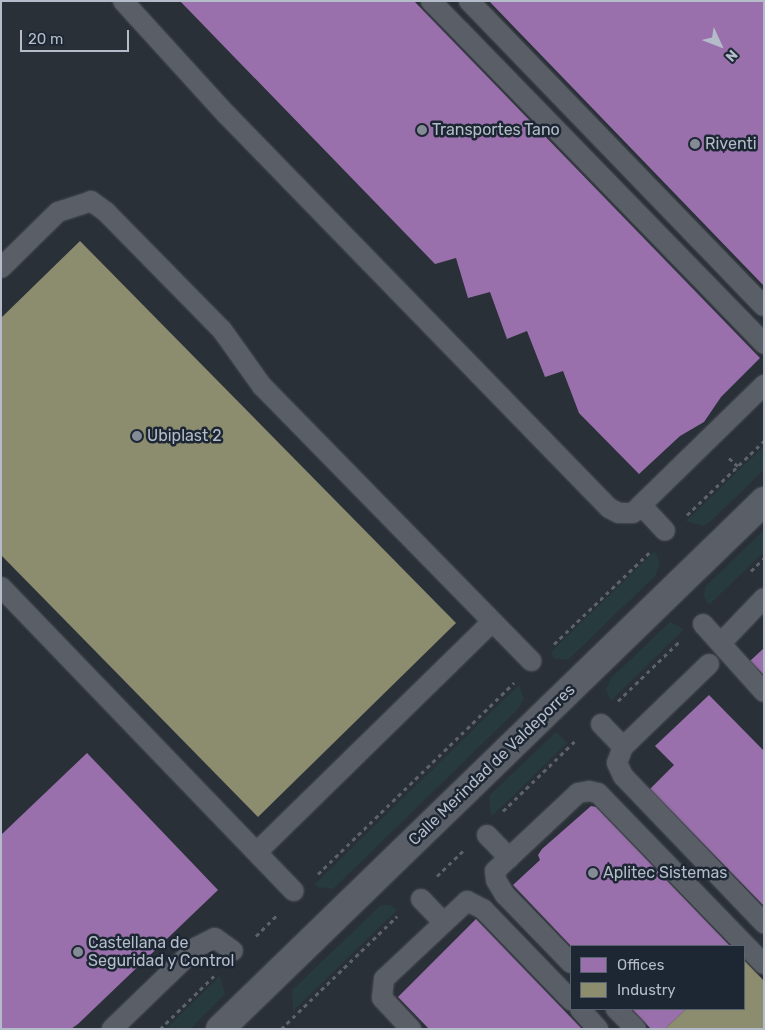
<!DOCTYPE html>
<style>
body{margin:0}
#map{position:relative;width:765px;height:1030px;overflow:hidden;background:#2a3038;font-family:Rubik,sans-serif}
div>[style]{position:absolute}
.green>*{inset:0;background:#273a3e}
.offices>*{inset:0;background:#9970ab}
.industry>*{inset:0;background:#8c8c6e}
.path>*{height:3px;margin-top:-1.5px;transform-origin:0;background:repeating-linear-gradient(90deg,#5d636a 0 4px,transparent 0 8px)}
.roads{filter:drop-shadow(0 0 1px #484c53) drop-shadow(0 0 1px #484c53)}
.service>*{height:20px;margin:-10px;padding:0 10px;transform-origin:10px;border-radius:10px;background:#5a5e66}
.minor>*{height:28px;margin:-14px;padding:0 14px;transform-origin:14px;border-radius:14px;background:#5a5e66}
.dots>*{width:14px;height:14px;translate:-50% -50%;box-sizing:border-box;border:2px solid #1d2633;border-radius:50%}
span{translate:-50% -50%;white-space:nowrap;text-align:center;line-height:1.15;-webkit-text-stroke:5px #1d2633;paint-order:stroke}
.poi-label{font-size:16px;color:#b4bcc9}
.left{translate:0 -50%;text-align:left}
.street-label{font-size:16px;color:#b4bcc9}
.frame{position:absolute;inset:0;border:2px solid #b4bcc9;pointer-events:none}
.legend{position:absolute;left:570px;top:945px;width:175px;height:65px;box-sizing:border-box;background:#1d2633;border:1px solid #59626f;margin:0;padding:6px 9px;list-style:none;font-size:15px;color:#b4bcc9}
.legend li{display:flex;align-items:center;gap:10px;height:25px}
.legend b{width:25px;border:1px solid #59626f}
.north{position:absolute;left:695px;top:20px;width:50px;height:50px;-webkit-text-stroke:4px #1d2633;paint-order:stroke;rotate:133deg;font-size:14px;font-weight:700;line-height:20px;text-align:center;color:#b4bcc9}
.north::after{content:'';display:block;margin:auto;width:18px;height:22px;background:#b4bcc9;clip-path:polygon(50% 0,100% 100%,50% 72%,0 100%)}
.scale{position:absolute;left:20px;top:30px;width:109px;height:22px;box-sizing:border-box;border:2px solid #b4bcc9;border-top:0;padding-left:6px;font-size:15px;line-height:18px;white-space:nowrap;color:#b4bcc9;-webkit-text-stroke:4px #1d2633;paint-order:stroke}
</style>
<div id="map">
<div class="green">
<i style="clip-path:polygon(764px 446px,764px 470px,711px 521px,703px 526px,686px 521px)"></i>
<i style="clip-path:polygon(764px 530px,764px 552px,710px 604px,707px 602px,704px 596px,705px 587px)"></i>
<i style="clip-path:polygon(655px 551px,660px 563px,655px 576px,568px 660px,554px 658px,551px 653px,560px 643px)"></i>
<i style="clip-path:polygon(670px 622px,684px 629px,611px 701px,606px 690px,611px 678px)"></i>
<i style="clip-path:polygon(519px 685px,524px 699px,518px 709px,333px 889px,318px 887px,315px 884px)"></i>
<i style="clip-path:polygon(556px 732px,567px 743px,491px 817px,489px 796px)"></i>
<i style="clip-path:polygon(381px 905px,390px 905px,397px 910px,293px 1011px,292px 990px)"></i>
<i style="clip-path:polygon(220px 976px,225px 994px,190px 1029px,166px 1029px)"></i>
</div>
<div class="offices">
<i style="clip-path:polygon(180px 1px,414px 1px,760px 358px,721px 397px,704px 422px,680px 436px,639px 474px,579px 413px,563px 371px,545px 377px,527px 331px,507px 339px,490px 292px,468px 298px,456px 258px,435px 264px)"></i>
<i style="clip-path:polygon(489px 1px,764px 1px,764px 286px)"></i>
<i style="clip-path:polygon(764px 648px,764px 675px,750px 661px)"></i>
<i style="clip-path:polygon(709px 695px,764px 751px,764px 906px,650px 789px,674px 765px,655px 746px)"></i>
<i style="clip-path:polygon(87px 753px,218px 890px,78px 1024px,71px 1029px,1px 1029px,1px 835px)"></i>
<i style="clip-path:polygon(591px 806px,596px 807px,730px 946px,571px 946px,513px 885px,540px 860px,538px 855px,542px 849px)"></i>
<i style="clip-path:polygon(476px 919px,582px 1029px,429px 1029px,398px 997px)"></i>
<i style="clip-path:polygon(632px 1009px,686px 1009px,665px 1029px,651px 1029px)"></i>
</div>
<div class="industry">
<i style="clip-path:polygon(80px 241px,456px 623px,258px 817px,1px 555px,1px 318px)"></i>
<i style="clip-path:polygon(744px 960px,764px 981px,764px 1029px,665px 1029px,686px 1009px,744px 1009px)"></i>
</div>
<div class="path">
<i style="left:729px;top:458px;width:12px;rotate:42deg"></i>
<i style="left:687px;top:515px;width:107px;rotate:-43.9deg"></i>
<i style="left:751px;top:571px;width:18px;rotate:-45deg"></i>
<i style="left:554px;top:644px;width:132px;rotate:-43.8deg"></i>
<i style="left:618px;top:701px;width:86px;rotate:-44.1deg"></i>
<i style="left:503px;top:811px;width:103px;rotate:-44.2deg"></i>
<i style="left:318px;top:874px;width:274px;rotate:-44.3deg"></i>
<i style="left:437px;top:876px;width:36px;rotate:-44deg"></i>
<i style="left:256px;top:936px;width:31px;rotate:-45deg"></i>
<i style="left:160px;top:1029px;width:77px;rotate:-44.5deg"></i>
<i style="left:281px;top:1029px;width:162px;rotate:-44.2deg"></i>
</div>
<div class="roads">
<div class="service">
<i style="left:123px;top:1px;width:153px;rotate:47.7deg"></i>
<i style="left:226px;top:114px;width:549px;rotate:45.81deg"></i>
<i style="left:609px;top:508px;width:11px;rotate:27deg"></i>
<i style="left:619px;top:513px;width:14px"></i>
<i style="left:633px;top:513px;width:11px;rotate:-45deg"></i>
<i style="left:641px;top:505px;width:35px;rotate:47deg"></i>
<i style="left:431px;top:1px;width:478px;rotate:45.8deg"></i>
<i style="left:469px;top:1px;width:424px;rotate:46deg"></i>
<i style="left:1px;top:268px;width:80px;rotate:-44.5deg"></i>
<i style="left:58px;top:212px;width:35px;rotate:-18deg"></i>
<i style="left:91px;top:201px;width:19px;rotate:36deg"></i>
<i style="left:106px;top:212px;width:165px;rotate:45.5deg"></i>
<i style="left:222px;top:330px;width:69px;rotate:54.5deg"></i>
<i style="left:262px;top:386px;width:385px;rotate:45.6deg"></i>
<i style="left:641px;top:505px;width:172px;rotate:-44.3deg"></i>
<i style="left:1px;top:587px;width:422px;rotate:46.1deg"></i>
<i style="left:703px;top:624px;width:91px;rotate:48.1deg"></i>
<i style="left:721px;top:643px;width:62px;rotate:-46.3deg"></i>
<i style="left:709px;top:664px;width:120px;rotate:136deg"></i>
<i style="left:623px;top:747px;width:17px;rotate:111deg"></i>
<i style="left:617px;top:763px;width:14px;rotate:65deg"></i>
<i style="left:623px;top:776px;width:204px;rotate:46.2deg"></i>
<i style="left:601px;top:724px;width:32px;rotate:46deg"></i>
<i style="left:487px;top:835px;width:32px;rotate:46deg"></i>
<i style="left:257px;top:852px;width:329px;rotate:-44.4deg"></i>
<i style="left:421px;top:899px;width:30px;rotate:46deg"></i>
<i style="left:571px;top:963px;width:95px;rotate:-134.1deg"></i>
<i style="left:505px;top:895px;width:17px;rotate:-121deg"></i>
<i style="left:496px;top:880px;width:9px;rotate:-96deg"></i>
<i style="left:495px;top:871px;width:114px;rotate:-43.2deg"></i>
<i style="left:578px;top:793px;width:11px;rotate:-10deg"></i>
<i style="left:589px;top:791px;width:9px;rotate:13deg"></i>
<i style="left:598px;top:793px;width:238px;rotate:45.9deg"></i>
<i style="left:580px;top:1009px;width:27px;rotate:48deg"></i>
<i style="left:616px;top:1009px;width:28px;rotate:45deg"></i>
<i style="left:112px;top:1029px;width:118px;rotate:-44deg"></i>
<i style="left:197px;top:947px;width:20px;rotate:-27deg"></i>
<i style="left:215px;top:938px;width:22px;rotate:36deg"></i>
<i style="left:411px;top:1029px;width:42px;rotate:-133.1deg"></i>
<i style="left:382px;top:998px;width:19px;rotate:-84deg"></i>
<i style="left:384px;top:979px;width:114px;rotate:-43.2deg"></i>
<i style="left:467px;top:901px;width:18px;rotate:27deg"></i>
<i style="left:483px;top:909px;width:127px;rotate:46deg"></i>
</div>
<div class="minor">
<i style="left:220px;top:1029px;width:758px;rotate:-44.14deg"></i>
</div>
</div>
<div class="dots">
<i style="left:422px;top:130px;background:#848b96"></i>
<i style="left:695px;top:144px;background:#848b96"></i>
<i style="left:137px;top:436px;background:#848b96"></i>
<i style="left:593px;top:873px;background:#848b96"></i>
<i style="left:78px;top:952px;background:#848b96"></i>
</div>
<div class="poi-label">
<span class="left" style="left:432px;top:130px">Transportes Tano</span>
<span class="left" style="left:705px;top:144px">Riventi</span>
<span class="left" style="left:147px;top:436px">Ubiplast 2</span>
<span class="left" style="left:603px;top:873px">Aplitec Sistemas</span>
<span class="left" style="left:88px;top:952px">Castellana de<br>Seguridad y Control</span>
</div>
<div class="street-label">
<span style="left:492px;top:765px;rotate:-44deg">Calle Merindad de Valdeporres</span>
</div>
<div class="frame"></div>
<ul class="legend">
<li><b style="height:14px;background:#9970ab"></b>Offices</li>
<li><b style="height:14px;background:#8c8c6e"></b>Industry</li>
</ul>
<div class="north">N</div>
<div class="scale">20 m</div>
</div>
